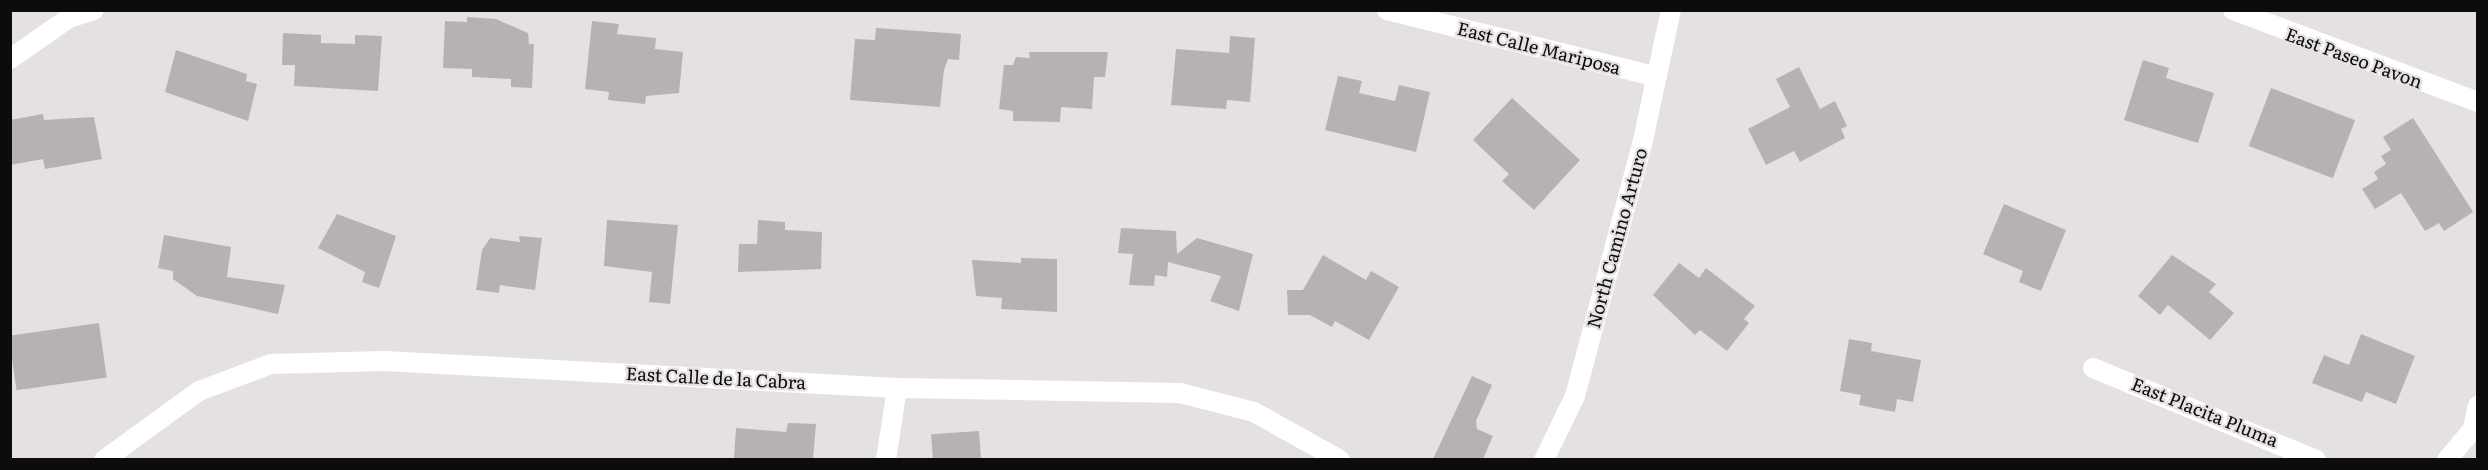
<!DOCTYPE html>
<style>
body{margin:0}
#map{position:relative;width:2488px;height:470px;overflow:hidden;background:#e5e1e1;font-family:Literata,serif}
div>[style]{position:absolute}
.building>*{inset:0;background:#b6b2b3;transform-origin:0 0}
.street>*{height:20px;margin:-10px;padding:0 10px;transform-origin:10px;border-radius:10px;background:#fff}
span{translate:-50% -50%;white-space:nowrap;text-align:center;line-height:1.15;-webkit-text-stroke:4.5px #e5e1e1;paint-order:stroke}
.street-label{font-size:18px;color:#0d0c0c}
.frame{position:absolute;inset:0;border:12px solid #0d0c0c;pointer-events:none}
</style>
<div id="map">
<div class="building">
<i style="clip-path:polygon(467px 17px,496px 19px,528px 33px,529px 44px,534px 44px,532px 88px,511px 87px,511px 79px,472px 77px,472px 69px,443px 68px,445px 21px,467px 22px)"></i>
<i style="clip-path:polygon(592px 21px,619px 24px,617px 34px,656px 38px,655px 49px,683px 52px,679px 93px,646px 96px,645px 104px,608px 100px,609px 92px,585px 89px)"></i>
<i style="clip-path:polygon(876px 28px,961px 34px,959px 60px,948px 59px,944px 70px,940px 107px,850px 100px,855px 39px,875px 40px)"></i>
<i style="clip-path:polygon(283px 33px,321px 35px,321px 43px,355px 44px,355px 35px,382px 36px,378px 91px,294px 86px,295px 65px,282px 65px)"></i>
<i style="clip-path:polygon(1230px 36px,1255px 38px,1250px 102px,1227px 100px,1226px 109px,1171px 105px,1176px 49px,1229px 53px)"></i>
<i style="clip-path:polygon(176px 50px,247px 74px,246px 81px,257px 84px,248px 121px,165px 92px)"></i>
<i style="clip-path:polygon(1029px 52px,1108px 52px,1105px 77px,1094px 77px,1092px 109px,1061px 107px,1060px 122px,1013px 121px,1013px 111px,999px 109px,1004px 65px,1013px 65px,1016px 57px,1030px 58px)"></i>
<i style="clip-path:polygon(2143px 60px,2169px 68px,2166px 78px,2214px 93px,2198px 143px,2124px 120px)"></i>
<i style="clip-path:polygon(1799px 67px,1820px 109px,1835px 101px,1847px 126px,1841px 129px,1845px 138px,1800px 162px,1794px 151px,1766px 165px,1748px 129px,1790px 107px,1776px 79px)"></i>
<i style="clip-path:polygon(1338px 76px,1362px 81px,1359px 93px,1395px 101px,1399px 85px,1430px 92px,1416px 152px,1325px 130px)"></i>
<i style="left:2271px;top:88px;width:90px;height:62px;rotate:21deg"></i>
<i style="clip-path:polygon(1512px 98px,1580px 160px,1534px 210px,1502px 181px,1509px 174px,1473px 140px)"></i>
<i style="clip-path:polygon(43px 114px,44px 120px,94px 117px,102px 159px,45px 169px,43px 159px,10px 165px,10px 120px)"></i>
<i style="clip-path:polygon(2413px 118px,2473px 212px,2444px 231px,2439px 223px,2425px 231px,2401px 193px,2375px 209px,2362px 189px,2378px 179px,2374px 172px,2386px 164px,2381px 156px,2391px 150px,2383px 137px)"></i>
<i style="clip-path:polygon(2004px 204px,2066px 230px,2041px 291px,2019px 282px,2023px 271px,1983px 254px)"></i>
<i style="clip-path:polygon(337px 214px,396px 236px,379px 288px,362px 282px,365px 272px,318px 248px)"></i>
<i style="clip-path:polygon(607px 220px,678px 225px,670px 304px,649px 302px,652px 272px,604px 266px)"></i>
<i style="clip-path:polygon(758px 220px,785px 222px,785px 230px,822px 232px,821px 269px,738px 272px,739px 244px,757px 244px)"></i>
<i style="clip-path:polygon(1121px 228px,1176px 231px,1177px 254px,1197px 238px,1253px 254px,1239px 311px,1210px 301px,1221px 276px,1168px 262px,1167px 277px,1155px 275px,1154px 286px,1129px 285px,1133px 254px,1118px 253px)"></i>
<i style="clip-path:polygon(164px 235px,231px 247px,227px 277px,285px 285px,278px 314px,197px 296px,173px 279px,173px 271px,158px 268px)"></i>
<i style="clip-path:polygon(519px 236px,542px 238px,535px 290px,500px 285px,499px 293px,476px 290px,482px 250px,490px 238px,520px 242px)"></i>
<i style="clip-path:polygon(1323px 255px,1366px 280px,1371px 271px,1399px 287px,1369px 340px,1335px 321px,1332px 327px,1310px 315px,1288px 315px,1287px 290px,1303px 290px)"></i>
<i style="clip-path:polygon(2172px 255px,2216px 284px,2209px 292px,2234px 313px,2210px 340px,2168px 305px,2160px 315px,2138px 296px)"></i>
<i style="clip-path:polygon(1021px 258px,1057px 259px,1057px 312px,1001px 309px,1002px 298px,976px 296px,972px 260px,1021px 263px)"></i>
<i style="clip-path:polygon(1679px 263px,1699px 278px,1706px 268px,1755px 306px,1744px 319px,1749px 323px,1727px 351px,1700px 330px,1695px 335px,1653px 295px)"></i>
<i style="left:99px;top:323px;width:55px;height:91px;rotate:82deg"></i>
<i style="clip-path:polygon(2361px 334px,2415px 356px,2396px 404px,2366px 392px,2362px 402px,2312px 383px,2324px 355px,2349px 365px)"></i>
<i style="clip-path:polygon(1849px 339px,1872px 343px,1871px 351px,1921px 360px,1913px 402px,1897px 399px,1895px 412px,1859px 405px,1861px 395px,1840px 391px)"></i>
<i style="clip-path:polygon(1472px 376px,1492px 385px,1476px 421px,1477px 429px,1493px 436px,1483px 459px,1433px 459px)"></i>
<i style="clip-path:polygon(788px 423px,816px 424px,813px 459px,734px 459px,736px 428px,786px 432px)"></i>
<i style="left:979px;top:431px;width:28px;height:48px;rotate:86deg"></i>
</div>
<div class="street">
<i style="left:1387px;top:10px;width:278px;rotate:13.9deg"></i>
<i style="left:2233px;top:10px;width:262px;rotate:20.6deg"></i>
<i style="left:10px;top:59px;width:72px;rotate:-34.8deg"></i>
<i style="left:69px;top:18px;width:26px;rotate:-18deg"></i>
<i style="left:2093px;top:368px;width:241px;rotate:22.4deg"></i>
<i style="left:104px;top:460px;width:117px;rotate:-36deg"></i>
<i style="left:199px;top:391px;width:77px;rotate:-20.6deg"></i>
<i style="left:271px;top:364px;width:113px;rotate:-1.5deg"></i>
<i style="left:384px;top:361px;width:514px;rotate:3.01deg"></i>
<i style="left:897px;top:388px;width:283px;rotate:1deg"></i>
<i style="left:1180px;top:393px;width:76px;rotate:14.4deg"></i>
<i style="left:1254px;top:412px;width:98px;rotate:29.2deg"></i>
<i style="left:886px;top:460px;width:73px;rotate:-81.3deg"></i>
<i style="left:1544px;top:460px;width:71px;rotate:-64.2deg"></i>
<i style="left:1575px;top:396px;width:260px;rotate:-75.1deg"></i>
<i style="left:1642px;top:145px;width:138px;rotate:-77.9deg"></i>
<i style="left:2447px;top:460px;width:40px;rotate:-50deg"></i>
<i style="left:2473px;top:429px;width:24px;rotate:-78deg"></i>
</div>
<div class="street-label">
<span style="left:1539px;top:48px;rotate:14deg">East Calle Mariposa</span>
<span style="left:2354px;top:58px;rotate:20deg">East Paseo Pavon</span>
<span style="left:1617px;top:238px;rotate:-75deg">North Camino Arturo</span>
<span style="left:716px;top:378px;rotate:3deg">East Calle de la Cabra</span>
<span style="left:2205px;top:412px;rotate:22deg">East Placita Pluma</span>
</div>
<div class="frame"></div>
</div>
